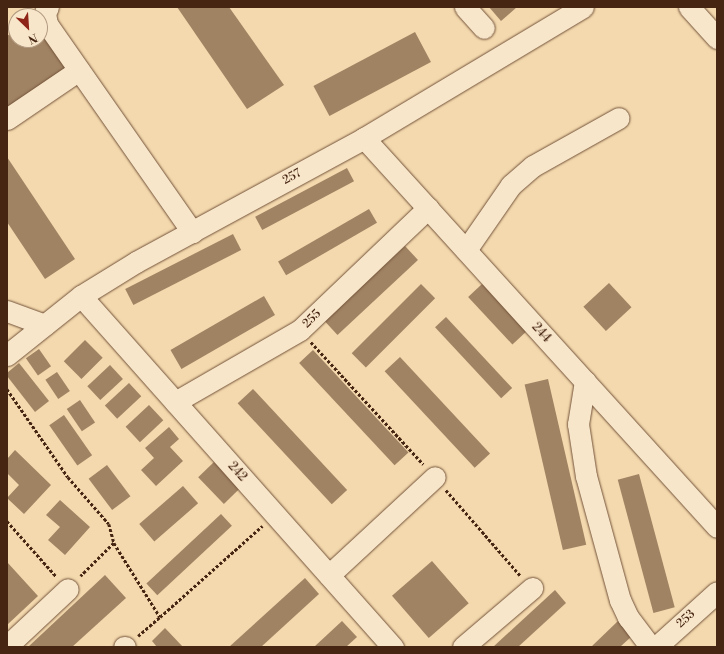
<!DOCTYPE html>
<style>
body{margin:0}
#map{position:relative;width:724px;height:654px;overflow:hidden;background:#f4d9ae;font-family:"Libre Bodoni",serif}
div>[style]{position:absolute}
.building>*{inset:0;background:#a08363;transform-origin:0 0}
.path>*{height:2.5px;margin-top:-1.25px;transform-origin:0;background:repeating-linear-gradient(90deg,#462512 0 3px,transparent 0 5px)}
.roads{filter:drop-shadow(0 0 1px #725239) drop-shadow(0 0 1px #725239)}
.minor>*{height:21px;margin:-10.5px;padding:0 10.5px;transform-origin:10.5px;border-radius:10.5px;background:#f8e6ca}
span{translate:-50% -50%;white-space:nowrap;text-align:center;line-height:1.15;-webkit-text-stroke:4px #f8e6ca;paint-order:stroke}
.street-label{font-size:12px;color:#462512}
.frame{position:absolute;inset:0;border:8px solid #462512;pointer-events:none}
.north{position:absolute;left:8px;top:8px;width:40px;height:40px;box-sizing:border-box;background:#f8e6ca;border:1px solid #b19980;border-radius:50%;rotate:155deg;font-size:11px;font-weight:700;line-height:16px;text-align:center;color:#462512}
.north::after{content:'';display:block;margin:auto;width:14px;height:18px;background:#8f2418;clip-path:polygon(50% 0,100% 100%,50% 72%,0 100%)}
</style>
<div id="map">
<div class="building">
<i style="clip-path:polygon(177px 7px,229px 7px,284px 85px,247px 109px)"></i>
<i style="clip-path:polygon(489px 7px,517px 7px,501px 21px)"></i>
<i style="clip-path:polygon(16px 30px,16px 40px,40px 40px,40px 30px,65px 68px,7px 107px,7px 36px)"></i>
<i style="left:415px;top:32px;width:34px;height:115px;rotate:62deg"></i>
<i style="clip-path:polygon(7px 157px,75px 259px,45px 279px,7px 222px)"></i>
<i style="left:347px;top:168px;width:15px;height:104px;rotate:62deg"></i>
<i style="left:369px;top:209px;width:16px;height:105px;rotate:60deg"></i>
<i style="left:233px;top:234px;width:18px;height:121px;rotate:63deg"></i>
<i style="left:405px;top:246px;width:19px;height:110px;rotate:47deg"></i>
<i style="left:609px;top:283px;width:33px;height:35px;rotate:47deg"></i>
<i style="left:421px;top:284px;width:20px;height:98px;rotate:45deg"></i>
<i style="left:482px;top:284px;width:65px;height:19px;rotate:47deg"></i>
<i style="left:264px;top:296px;width:22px;height:108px;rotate:60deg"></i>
<i style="left:446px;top:317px;width:97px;height:15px;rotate:47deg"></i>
<i style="left:85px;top:340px;width:25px;height:30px;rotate:45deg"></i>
<i style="left:39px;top:349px;width:21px;height:16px;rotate:55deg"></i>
<i style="left:313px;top:350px;width:140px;height:19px;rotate:47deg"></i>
<i style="left:400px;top:357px;width:132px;height:21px;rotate:47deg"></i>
<i style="clip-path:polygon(19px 363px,49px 401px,35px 412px,7px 376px,7px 373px)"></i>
<i style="left:110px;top:365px;width:19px;height:31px;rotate:47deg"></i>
<i style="left:57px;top:372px;width:23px;height:14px;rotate:56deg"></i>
<i style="left:548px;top:379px;width:170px;height:24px;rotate:77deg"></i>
<i style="left:129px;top:383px;width:18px;height:33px;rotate:47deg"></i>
<i style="left:253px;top:389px;width:138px;height:21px;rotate:47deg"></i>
<i style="left:80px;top:400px;width:27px;height:16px;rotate:56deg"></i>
<i style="left:149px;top:405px;width:21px;height:32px;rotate:47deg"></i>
<i style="left:64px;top:415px;width:49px;height:18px;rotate:55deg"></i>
<i style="clip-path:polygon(169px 427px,179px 439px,170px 447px,183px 461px,156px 486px,141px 470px,154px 458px,145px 448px)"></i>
<i style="clip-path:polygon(15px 450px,51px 485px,24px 514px,7px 498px,19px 485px,7px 473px,7px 459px)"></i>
<i style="left:214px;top:462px;width:37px;height:22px;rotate:46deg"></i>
<i style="left:107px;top:465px;width:39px;height:23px;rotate:53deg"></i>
<i style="left:639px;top:474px;width:138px;height:22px;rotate:75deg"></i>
<i style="left:183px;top:486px;width:23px;height:58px;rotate:49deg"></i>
<i style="clip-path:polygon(60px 500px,90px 527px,65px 555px,48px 540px,60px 527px,46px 515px)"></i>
<i style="left:221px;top:514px;width:16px;height:102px;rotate:47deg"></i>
<i style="left:432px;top:561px;width:56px;height:53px;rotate:49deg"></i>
<i style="clip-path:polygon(7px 562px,38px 596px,7px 625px)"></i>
<i style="clip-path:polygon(105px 575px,126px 598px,72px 647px,28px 647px)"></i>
<i style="clip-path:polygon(305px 578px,319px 594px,261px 647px,229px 647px)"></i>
<i style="clip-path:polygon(555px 590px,566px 603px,518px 647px,493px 647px)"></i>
<i style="clip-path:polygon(342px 621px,357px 637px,346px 647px,314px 647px)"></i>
<i style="clip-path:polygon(618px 621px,632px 636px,620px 647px,591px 647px)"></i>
<i style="clip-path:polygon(165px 628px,183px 647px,157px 647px,152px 641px)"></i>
</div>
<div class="path">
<i style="left:311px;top:342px;width:166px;rotate:47.4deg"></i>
<i style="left:7px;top:389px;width:107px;rotate:55.3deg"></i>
<i style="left:68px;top:477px;width:62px;rotate:48.9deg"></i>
<i style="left:109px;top:524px;width:20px;rotate:75deg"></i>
<i style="left:114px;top:543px;width:47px;rotate:135deg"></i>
<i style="left:446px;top:490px;width:113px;rotate:49deg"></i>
<i style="left:7px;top:521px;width:74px;rotate:48.3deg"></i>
<i style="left:114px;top:543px;width:87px;rotate:58.1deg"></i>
<i style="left:160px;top:617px;width:137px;rotate:-41.7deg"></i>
<i style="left:138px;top:636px;width:29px;rotate:-41deg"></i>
</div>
<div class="roads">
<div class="minor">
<i style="left:48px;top:7px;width:7px;rotate:117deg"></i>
<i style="left:45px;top:13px;width:11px;rotate:80deg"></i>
<i style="left:47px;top:24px;width:254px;rotate:55.1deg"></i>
<i style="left:465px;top:7px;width:28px;rotate:48deg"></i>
<i style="left:689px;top:7px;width:42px;rotate:47.9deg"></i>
<i style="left:7px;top:119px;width:87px;rotate:-34.2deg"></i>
<i style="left:364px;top:138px;width:525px;rotate:47.78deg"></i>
<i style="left:466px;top:250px;width:79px;rotate:-55.3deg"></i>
<i style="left:511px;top:185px;width:29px;rotate:-41deg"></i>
<i style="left:533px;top:166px;width:98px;rotate:-29.2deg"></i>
<i style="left:81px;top:296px;width:470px;rotate:48.4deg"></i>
<i style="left:7px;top:311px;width:40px;rotate:20.2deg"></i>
<i style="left:7px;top:355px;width:95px;rotate:-38.6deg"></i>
<i style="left:81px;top:296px;width:65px;rotate:-31.7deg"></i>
<i style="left:136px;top:262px;width:260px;rotate:-28.5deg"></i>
<i style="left:364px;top:138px;width:255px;rotate:-30.9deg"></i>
<i style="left:585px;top:381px;width:44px;rotate:99.2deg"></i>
<i style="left:578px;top:424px;width:53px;rotate:81.3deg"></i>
<i style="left:586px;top:476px;width:129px;rotate:74.7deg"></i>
<i style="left:620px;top:600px;width:19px;rotate:65deg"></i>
<i style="left:628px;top:617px;width:38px;rotate:53deg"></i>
<i style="left:175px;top:402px;width:144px;rotate:-29.9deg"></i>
<i style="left:300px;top:330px;width:177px;rotate:-43.6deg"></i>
<i style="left:329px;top:575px;width:144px;rotate:-42.8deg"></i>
<i style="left:7px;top:646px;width:83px;rotate:-43.1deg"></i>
<i style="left:124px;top:647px;width:1px"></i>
<i style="left:463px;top:647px;width:91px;rotate:-40.5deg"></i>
<i style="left:656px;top:647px;width:82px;rotate:-42deg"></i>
</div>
</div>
<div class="street-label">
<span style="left:292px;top:177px;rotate:-28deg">257</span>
<span style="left:312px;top:319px;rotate:-44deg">255</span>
<span style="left:541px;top:333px;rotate:48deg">244</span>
<span style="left:237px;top:472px;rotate:48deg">242</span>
<span style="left:686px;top:619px;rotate:-42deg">253</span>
</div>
<div class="frame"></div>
<div class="north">N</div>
</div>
